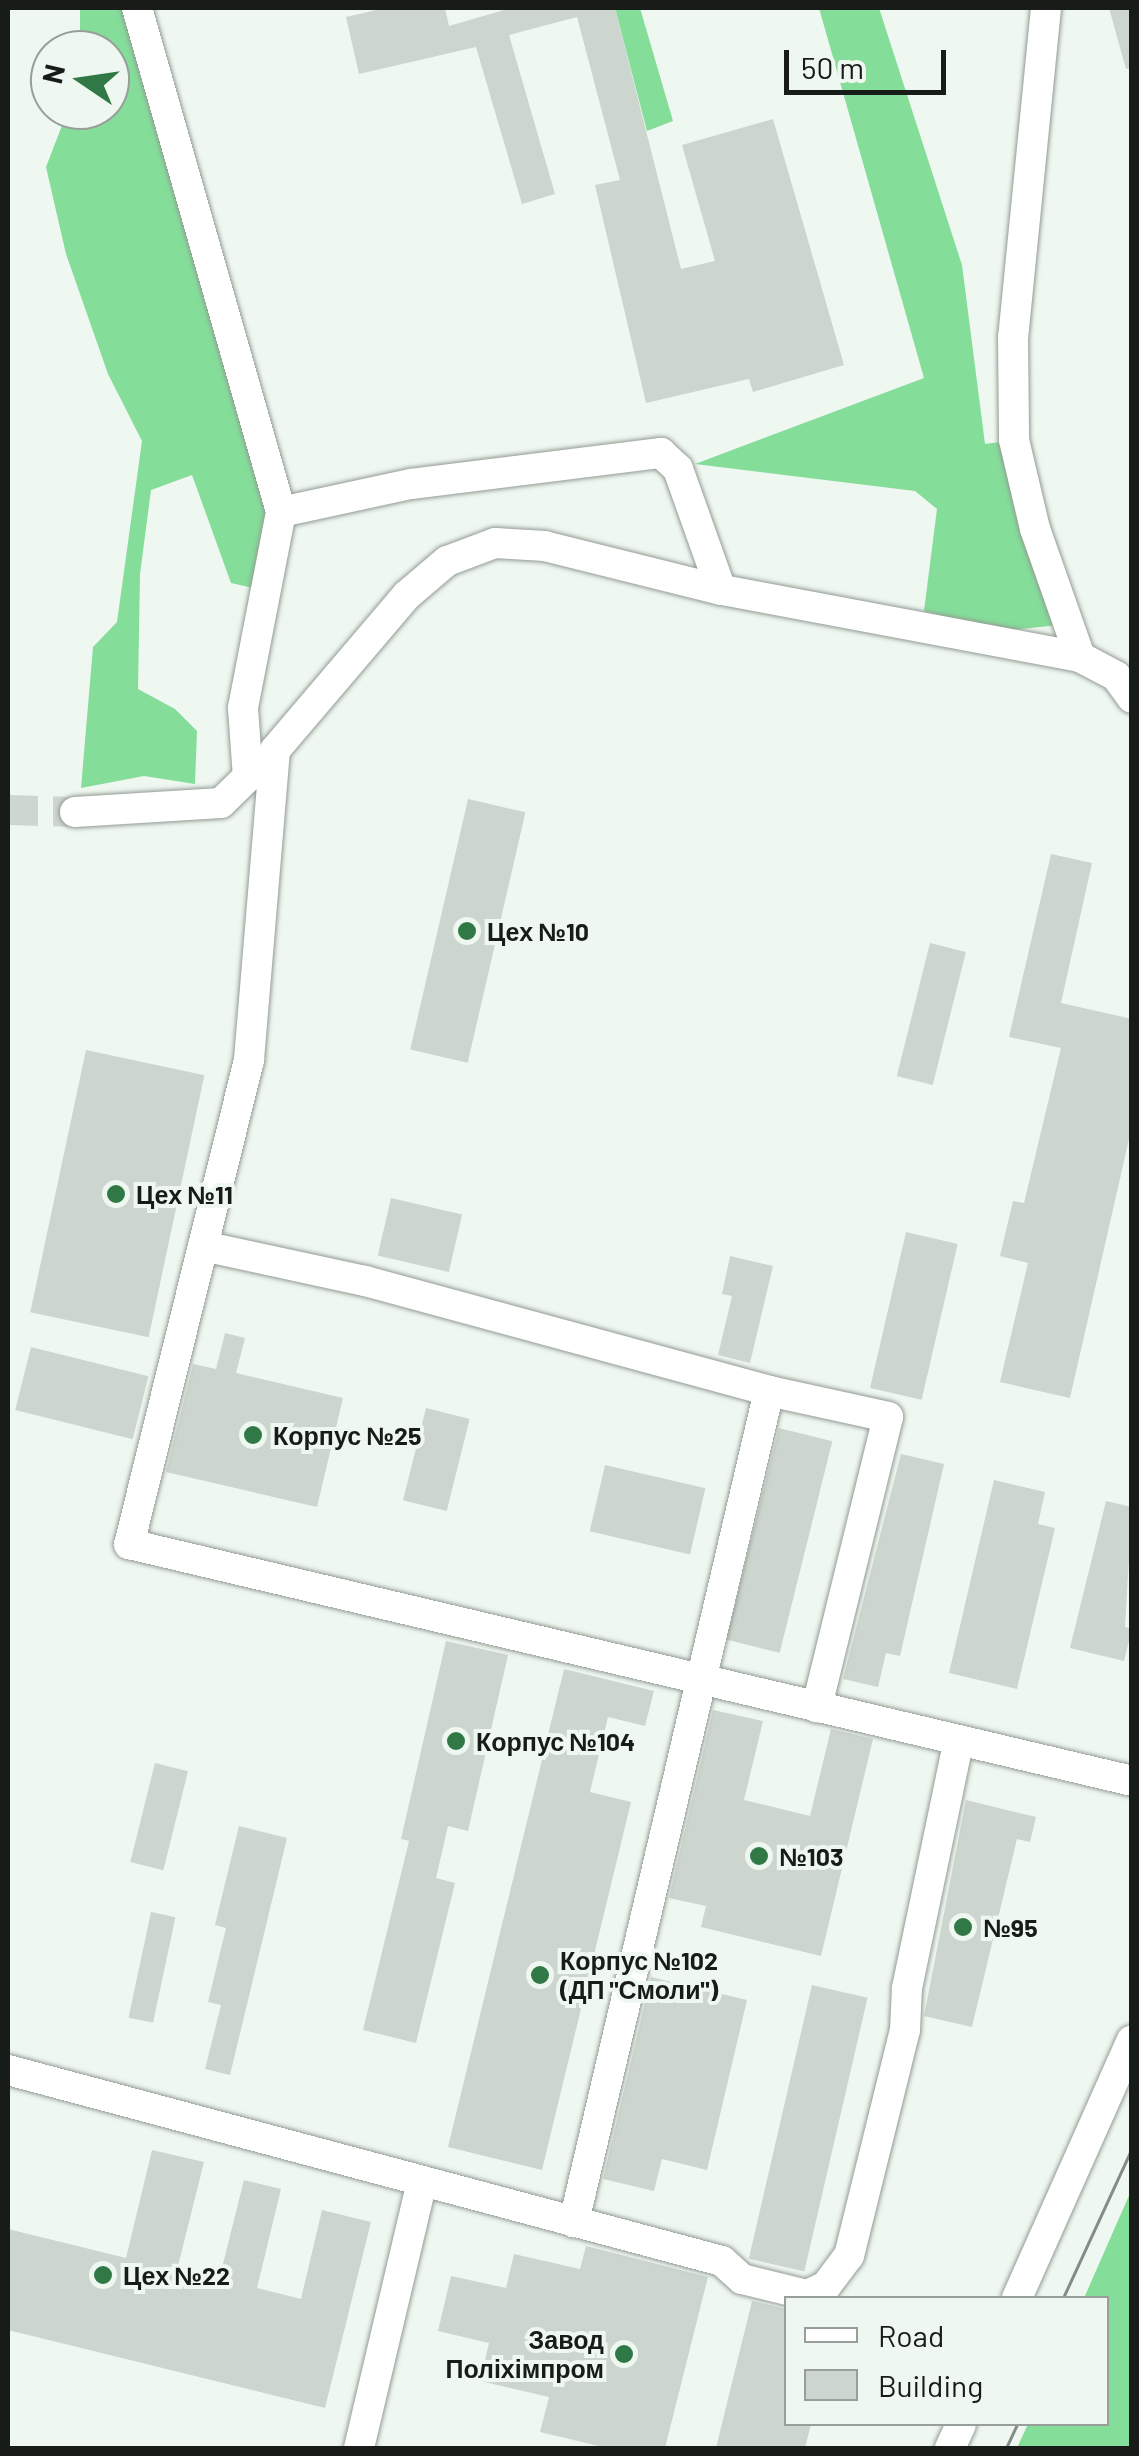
<!DOCTYPE html>
<meta charset="utf-8">
<style>
body{margin:0}
#map{position:relative;width:1139px;height:2456px;overflow:hidden;background:#eef7f0;font-family:Barlow,sans-serif}
div>[style]{position:absolute}
.forest>*{inset:0;background:#85dd9a}
.building>*{inset:0;background:#cdd6ce;transform-origin:0 0}
.minor-tunnel>*{height:30px;margin-top:-15px;transform-origin:0;background:repeating-linear-gradient(90deg,#ced6d0 0 30px,transparent 0 45px)}
.roads{filter:drop-shadow(0 0 2px #939b94) drop-shadow(0 0 2px #939b94)}
.minor>*{height:30px;margin:-15px;padding:0 15px;transform-origin:15px;border-radius:15px;background:#fff}
.tram>*{height:2.5px;margin:-1.25px;padding:0 1.25px;transform-origin:1.25px;border-radius:1.25px;background:#858b86}
.dots>*{width:28px;height:28px;translate:-50% -50%;box-sizing:border-box;border:5px solid #eef7f0;border-radius:50%}
span{translate:-50% -50%;white-space:nowrap;text-align:center;line-height:1.15;-webkit-text-stroke:8px #eef7f0;paint-order:stroke}
.poi-label{font-size:25px;color:#181c19;font-weight:700}
.left{translate:0 -50%;text-align:left}
.right{translate:-100% -50%;text-align:right}
.frame{position:absolute;inset:0;border:10px solid #181c19;pointer-events:none}
.legend{position:absolute;left:784px;top:2296px;width:325px;height:130px;box-sizing:border-box;background:#eef7f0;border:2px solid #989f9a;margin:0;padding:12px 18px;list-style:none;font-size:30px;color:#181c19}
.legend li{display:flex;align-items:center;gap:20px;height:50px}
.legend b{width:50px;border:2px solid #989f9a}
.north{position:absolute;left:30px;top:30px;width:100px;height:100px;box-sizing:border-box;background:#eef7f0;border:2px solid #989f9a;border-radius:50%;rotate:283deg;font-size:28px;font-weight:700;line-height:40px;text-align:center;color:#181c19}
.north::after{content:'';display:block;margin:auto;width:35px;height:45px;background:#307845;clip-path:polygon(50% 0,100% 100%,50% 72%,0 100%)}
.scale{position:absolute;left:784px;top:50px;width:162px;height:45px;box-sizing:border-box;border:5px solid #181c19;border-top:0;padding-left:12px;font-size:30px;line-height:35px;white-space:nowrap;color:#181c19;-webkit-text-stroke:8px #eef7f0;paint-order:stroke}
</style>
<div id="map">
<div class="forest">
<i style="clip-path:polygon(80px 8px,125px 8px,273px 514px,253px 588px,231px 583px,192px 475px,151px 490px,140px 574px,138px 689px,175px 709px,197px 731px,195px 784px,144px 776px,81px 788px,93px 647px,117px 622px,142px 441px,108px 374px,66px 254px,46px 167px,68px 110px,110px 110px,110px 50px,80px 50px)"></i>
<i style="clip-path:polygon(615px 8px,640px 8px,673px 121px,647px 131px)"></i>
<i style="clip-path:polygon(819px 8px,879px 8px,962px 265px,985px 444px,1014px 440px,1068px 624px,1001px 631px,924px 611px,937px 509px,915px 491px,695px 464px,924px 378px)"></i>
<i style="clip-path:polygon(1131px 2191px,1131px 2448px,1017px 2448px,1028px 2424px,1106px 2424px,1106px 2298px,1084px 2298px)"></i>
</div>
<div class="building">
<i style="clip-path:polygon(385px 8px,445px 8px,449px 26px,511px 8px,615px 8px,681px 269px,715px 261px,682px 145px,773px 119px,844px 365px,753px 392px,749px 379px,646px 403px,595px 185px,620px 180px,577px 17px,509px 35px,555px 194px,522px 204px,476px 47px,359px 74px,346px 17px)"></i>
<i style="clip-path:polygon(1109px 8px,1132px 8px,1132px 68px,1126px 69px)"></i>
<i style="left:468px;top:799px;width:59px;height:257px;rotate:13deg"></i>
<i style="clip-path:polygon(1051px 854px,1092px 863px,1061px 1003px,1132px 1019px,1132px 1126px,1070px 1398px,1000px 1382px,1028px 1263px,1000px 1256px,1013px 1201px,1024px 1203px,1061px 1048px,1009px 1037px)"></i>
<i style="left:930px;top:943px;width:37px;height:137px;rotate:14deg"></i>
<i style="left:86px;top:1050px;width:121px;height:268px;rotate:12deg"></i>
<i style="left:391px;top:1198px;width:73px;height:59px;rotate:13deg"></i>
<i style="left:906px;top:1232px;width:53px;height:160px;rotate:13deg"></i>
<i style="clip-path:polygon(730px 1256px,773px 1266px,750px 1363px,718px 1355px,732px 1296px,722px 1294px)"></i>
<i style="clip-path:polygon(225px 1333px,245px 1338px,236px 1373px,343px 1398px,317px 1507px,166px 1472px,193px 1364px,216px 1369px)"></i>
<i style="left:31px;top:1347px;width:121px;height:65px;rotate:14deg"></i>
<i style="left:426px;top:1408px;width:45px;height:95px;rotate:14deg"></i>
<i style="left:779px;top:1428px;width:55px;height:218px;rotate:14deg"></i>
<i style="clip-path:polygon(901px 1454px,944px 1464px,900px 1656px,886px 1653px,878px 1687px,843px 1679px)"></i>
<i style="left:605px;top:1465px;width:103px;height:68px;rotate:13deg"></i>
<i style="clip-path:polygon(994px 1480px,1045px 1492px,1038px 1524px,1055px 1528px,1017px 1689px,949px 1673px)"></i>
<i style="clip-path:polygon(1106px 1501px,1132px 1507px,1125px 1627px,1132px 1629px,1124px 1661px,1070px 1648px)"></i>
<i style="clip-path:polygon(446px 1641px,508px 1655px,468px 1831px,448px 1826px,436px 1878px,455px 1883px,416px 2043px,363px 2030px,409px 1841px,401px 1839px)"></i>
<i style="clip-path:polygon(564px 1669px,654px 1691px,645px 1726px,608px 1717px,590px 1792px,631px 1802px,542px 2170px,448px 2147px)"></i>
<i style="clip-path:polygon(713px 1710px,763px 1721px,744px 1800px,810px 1816px,831px 1729px,873px 1739px,821px 1956px,701px 1927px,706px 1906px,669px 1898px)"></i>
<i style="left:155px;top:1763px;width:34px;height:102px;rotate:14deg"></i>
<i style="clip-path:polygon(966px 1800px,1036px 1817px,1030px 1842px,1017px 1839px,972px 2027px,924px 2016px)"></i>
<i style="clip-path:polygon(239px 1826px,287px 1838px,230px 2075px,205px 2069px,221px 2005px,208px 2002px,226px 1928px,215px 1925px)"></i>
<i style="left:151px;top:1912px;width:25px;height:108px;rotate:12deg"></i>
<i style="clip-path:polygon(651px 1977px,747px 2000px,707px 2170px,662px 2159px,654px 2191px,603px 2179px)"></i>
<i style="left:812px;top:1985px;width:57px;height:281px;rotate:13deg"></i>
<i style="clip-path:polygon(152px 2150px,204px 2162px,177px 2270px,219px 2280px,244px 2180px,281px 2189px,257px 2288px,301px 2299px,322px 2210px,371px 2222px,325px 2408px,8px 2330px,8px 2229px,126px 2258px)"></i>
<i style="clip-path:polygon(586px 2246px,708px 2277px,665px 2448px,607px 2448px,540px 2432px,549px 2397px,480px 2381px,489px 2343px,438px 2331px,451px 2276px,506px 2288px,514px 2254px,580px 2269px)"></i>
<i style="clip-path:polygon(752px 2301px,786px 2309px,786px 2424px,811px 2424px,805px 2448px,716px 2448px)"></i>
</div>
<div class="minor-tunnel">
<i style="left:8px;top:810px;width:67px;rotate:1.7deg"></i>
</div>
<div class="roads">
<div class="minor">
<i style="left:137px;top:8px;width:524px;rotate:74.05deg"></i>
<i style="left:281px;top:512px;width:200px;rotate:101deg"></i>
<i style="left:243px;top:708px;width:69px;rotate:85.9deg"></i>
<i style="left:1046px;top:8px;width:331px;rotate:95.7deg"></i>
<i style="left:1013px;top:337px;width:103px;rotate:89.4deg"></i>
<i style="left:1014px;top:440px;width:91px;rotate:76.7deg"></i>
<i style="left:1035px;top:529px;width:136px;rotate:70.6deg"></i>
<i style="left:281px;top:512px;width:133px;rotate:-12.2deg"></i>
<i style="left:411px;top:484px;width:252px;rotate:-7.1deg"></i>
<i style="left:661px;top:453px;width:23px;rotate:43deg"></i>
<i style="left:678px;top:469px;width:128px;rotate:70.4deg"></i>
<i style="left:1132px;top:698px;width:27px;rotate:-126deg"></i>
<i style="left:1116px;top:676px;width:41px;rotate:-152.2deg"></i>
<i style="left:1080px;top:657px;width:365px;rotate:-169.4deg"></i>
<i style="left:721px;top:590px;width:181px;rotate:-166deg"></i>
<i style="left:545px;top:546px;width:50px;rotate:-176.6deg"></i>
<i style="left:495px;top:543px;width:51px;rotate:159.4deg"></i>
<i style="left:447px;top:561px;width:52px;rotate:139.6deg"></i>
<i style="left:407px;top:595px;width:204px;rotate:130.4deg"></i>
<i style="left:275px;top:750px;width:311px;rotate:94.8deg"></i>
<i style="left:249px;top:1060px;width:499px;rotate:103.9deg"></i>
<i style="left:129px;top:1544px;width:1031px;rotate:13.29deg"></i>
<i style="left:75px;top:812px;width:146px;rotate:-3.5deg"></i>
<i style="left:221px;top:803px;width:54px;rotate:-44.3deg"></i>
<i style="left:203px;top:1246px;width:166px;rotate:12.2deg"></i>
<i style="left:365px;top:1281px;width:419px;rotate:15.2deg"></i>
<i style="left:769px;top:1391px;width:854px;rotate:103.21deg"></i>
<i style="left:769px;top:1391px;width:122px;rotate:12.3deg"></i>
<i style="left:888px;top:1417px;width:299px;rotate:103.8deg"></i>
<i style="left:8px;top:2070px;width:739px;rotate:14.98deg"></i>
<i style="left:722px;top:2261px;width:27px;rotate:42deg"></i>
<i style="left:742px;top:2279px;width:67px;rotate:13.8deg"></i>
<i style="left:807px;top:2295px;width:21px;rotate:-25deg"></i>
<i style="left:826px;top:2286px;width:38px;rotate:-53deg"></i>
<i style="left:849px;top:2256px;width:233px;rotate:-76.1deg"></i>
<i style="left:905px;top:2030px;width:42px;rotate:-87.3deg"></i>
<i style="left:907px;top:1988px;width:253px;rotate:-78.2deg"></i>
<i style="left:1017px;top:2298px;width:282px;rotate:-66deg"></i>
<i style="left:359px;top:2448px;width:274px;rotate:-76.7deg"></i>
<i style="left:950px;top:2448px;width:26px;rotate:-65deg"></i>
</div>
</div>
<div class="tram">
<i style="left:1063px;top:2298px;width:165px;rotate:-65.3deg"></i>
<i style="left:1006px;top:2448px;width:26px;rotate:-65deg"></i>
</div>
<div class="dots">
<i style="left:467px;top:931px;background:#307845"></i>
<i style="left:116px;top:1194px;background:#307845"></i>
<i style="left:253px;top:1435px;background:#307845"></i>
<i style="left:456px;top:1741px;background:#307845"></i>
<i style="left:759px;top:1856px;background:#307845"></i>
<i style="left:963px;top:1927px;background:#307845"></i>
<i style="left:540px;top:1975px;background:#307845"></i>
<i style="left:103px;top:2275px;background:#307845"></i>
<i style="left:624px;top:2354px;background:#307845"></i>
</div>
<div class="poi-label">
<span class="left" style="left:487px;top:931px">Цех №10</span>
<span class="left" style="left:136px;top:1194px">Цех №11</span>
<span class="left" style="left:273px;top:1435px">Корпус №25</span>
<span class="left" style="left:476px;top:1741px">Корпус №104</span>
<span class="left" style="left:779px;top:1856px">№103</span>
<span class="left" style="left:983px;top:1927px">№95</span>
<span class="left" style="left:560px;top:1975px">Корпус №102<br>(ДП "Смоли")</span>
<span class="left" style="left:123px;top:2275px">Цех №22</span>
<span class="right" style="left:604px;top:2354px">Завод<br>Поліхімпром</span>
</div>
<div class="frame"></div>
<ul class="legend">
<li><b style="height:12px;background:#fff"></b>Road</li>
<li><b style="height:28px;background:#cdd6ce"></b>Building</li>
</ul>
<div class="north">N</div>
<div class="scale">50 m</div>
</div>
